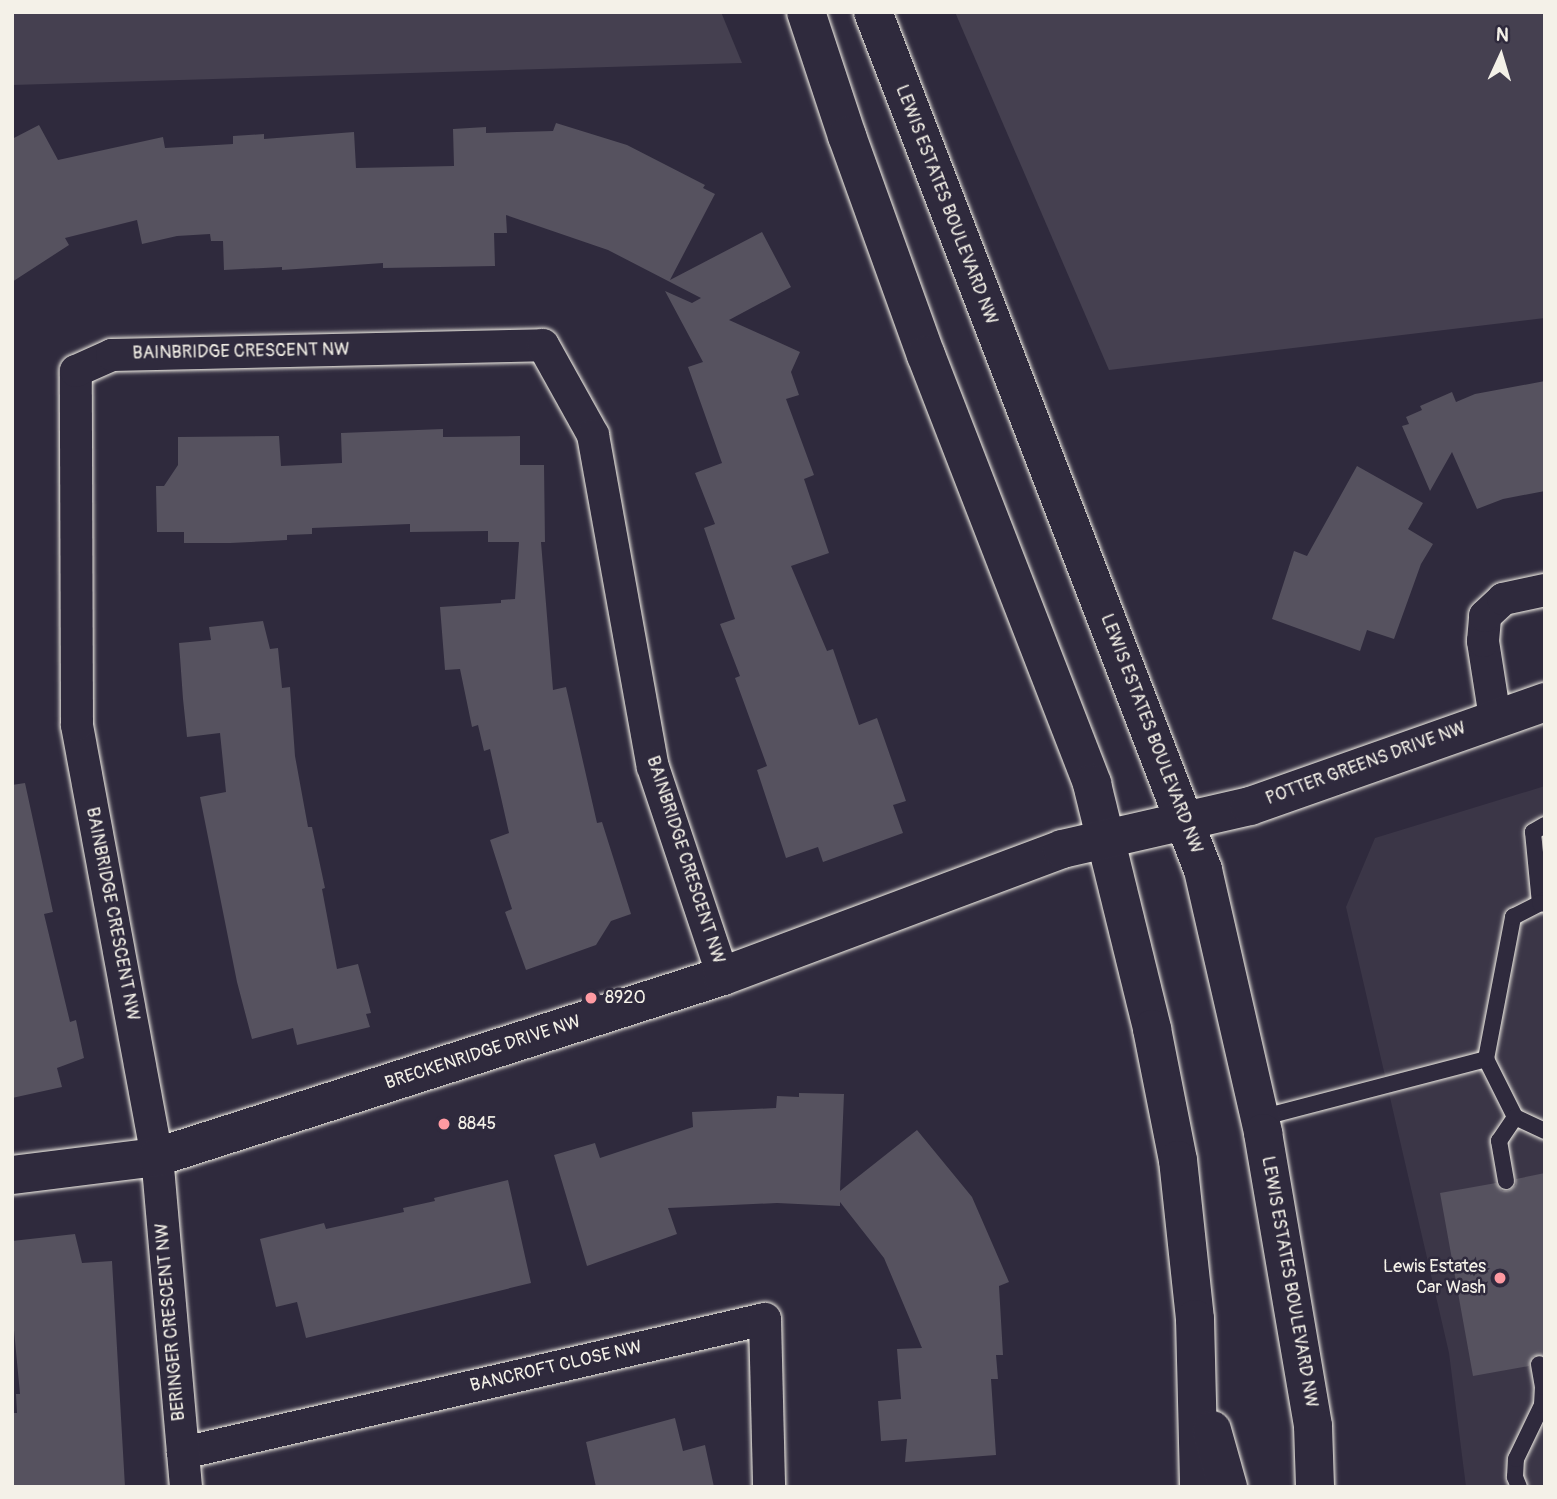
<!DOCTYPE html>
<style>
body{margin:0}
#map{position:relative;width:1557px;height:1499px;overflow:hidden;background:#2f2a3d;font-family:Pangolin,sans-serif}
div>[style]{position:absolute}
.built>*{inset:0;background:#3b3647}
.green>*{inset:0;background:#454050}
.building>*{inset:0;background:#56525f}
.roads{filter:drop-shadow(0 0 2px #f4f1e8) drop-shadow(0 0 2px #f4f1e8)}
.lane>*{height:16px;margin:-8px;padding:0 8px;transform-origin:8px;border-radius:8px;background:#2f2a3d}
.street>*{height:32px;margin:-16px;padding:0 16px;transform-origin:16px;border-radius:16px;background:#2f2a3d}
.secondary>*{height:38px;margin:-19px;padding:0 19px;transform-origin:19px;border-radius:19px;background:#2f2a3d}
.dots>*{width:19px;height:19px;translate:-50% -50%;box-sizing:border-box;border:4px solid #2f2a3d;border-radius:50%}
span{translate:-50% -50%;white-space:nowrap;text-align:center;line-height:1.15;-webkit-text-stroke:5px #2f2a3d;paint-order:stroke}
.street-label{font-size:18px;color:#f4f1e8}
.poi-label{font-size:18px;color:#f4f1e8}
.left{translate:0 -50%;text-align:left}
.right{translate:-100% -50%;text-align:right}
.frame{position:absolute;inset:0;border:14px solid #f4f1e8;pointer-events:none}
.north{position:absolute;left:1466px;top:21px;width:70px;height:70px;-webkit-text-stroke:5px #2f2a3d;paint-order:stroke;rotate:4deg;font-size:19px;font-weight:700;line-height:28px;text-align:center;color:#f4f1e8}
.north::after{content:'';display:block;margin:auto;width:24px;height:32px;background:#f4f1e8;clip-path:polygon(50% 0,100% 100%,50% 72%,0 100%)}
</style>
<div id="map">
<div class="built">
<i style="clip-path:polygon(1545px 786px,1545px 1487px,1466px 1487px,1449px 1353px,1346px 907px,1375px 838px)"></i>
</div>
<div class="green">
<i style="clip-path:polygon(12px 12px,721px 12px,742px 63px,12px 85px)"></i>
<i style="clip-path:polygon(955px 12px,1545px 12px,1545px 318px,1109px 370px)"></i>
</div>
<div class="building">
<i style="clip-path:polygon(556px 123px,627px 145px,705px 185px,703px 188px,715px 194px,670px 280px,762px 232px,791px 287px,729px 320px,800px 352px,791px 372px,799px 395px,786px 399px,814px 475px,804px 479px,829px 553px,791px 566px,827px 651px,833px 649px,859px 725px,877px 718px,906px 801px,893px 805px,903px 833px,823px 862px,818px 847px,786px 858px,757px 770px,767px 766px,735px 678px,740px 676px,720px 624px,735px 619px,704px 528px,715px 524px,695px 473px,722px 463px,688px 367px,703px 362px,665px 291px,692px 303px,701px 298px,608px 250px,506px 215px,507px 233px,494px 233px,495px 266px,383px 268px,383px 263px,282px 270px,282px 267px,224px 270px,223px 241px,211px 241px,210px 234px,177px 236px,142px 244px,137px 220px,65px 238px,69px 245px,12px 282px,12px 139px,39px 125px,58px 160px,163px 137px,165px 148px,233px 144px,233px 136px,264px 134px,264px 139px,354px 132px,356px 168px,454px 166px,453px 129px,486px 127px,486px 133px,553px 131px)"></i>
<i style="clip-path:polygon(1545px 381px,1545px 491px,1503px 499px,1477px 509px,1452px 452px,1430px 491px,1402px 426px,1409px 424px,1406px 417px,1422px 410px,1420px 406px,1452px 392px,1456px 402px,1475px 394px)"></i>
<i style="clip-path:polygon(443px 429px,443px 437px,520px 436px,520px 465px,544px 465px,545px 542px,541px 542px,553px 690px,566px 687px,597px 823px,602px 822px,631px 914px,611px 921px,596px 945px,526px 970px,505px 912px,512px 909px,490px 840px,509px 833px,490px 749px,484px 751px,478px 725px,472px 727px,460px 669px,445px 670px,440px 607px,501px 603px,501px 600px,515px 599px,519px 542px,488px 542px,488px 531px,410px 532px,410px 524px,312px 528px,312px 534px,287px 535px,287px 540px,230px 543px,184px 543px,184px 532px,157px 532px,156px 486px,164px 486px,178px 465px,178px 437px,279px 436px,281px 466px,342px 463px,341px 433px)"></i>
<i style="clip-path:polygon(1357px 466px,1423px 503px,1408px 529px,1433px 544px,1421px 564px,1394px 639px,1367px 630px,1360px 651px,1272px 619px,1294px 551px,1307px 556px)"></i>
<i style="clip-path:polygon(263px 621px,270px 649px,278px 648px,282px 688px,290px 687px,295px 756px,308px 827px,312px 827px,325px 888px,322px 889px,337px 969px,358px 964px,371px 1013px,366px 1014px,370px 1027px,297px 1045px,293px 1028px,252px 1039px,237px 982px,200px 797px,226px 792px,220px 733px,187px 737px,183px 699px,179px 643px,211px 640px,209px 627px)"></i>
<i style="clip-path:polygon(25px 783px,53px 912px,44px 914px,70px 1022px,76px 1020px,84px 1058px,57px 1068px,62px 1087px,12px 1098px,12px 785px)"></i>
<i style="clip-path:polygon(799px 1093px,844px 1094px,840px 1191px,917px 1130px,972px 1197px,1009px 1282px,999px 1286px,1003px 1355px,996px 1355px,998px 1379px,991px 1379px,996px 1455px,905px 1462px,907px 1439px,881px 1441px,878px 1401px,901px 1399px,897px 1349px,922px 1348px,884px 1258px,840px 1202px,840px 1206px,777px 1203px,668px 1208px,677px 1234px,587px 1266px,554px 1155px,595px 1143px,600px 1158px,693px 1127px,692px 1112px,776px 1108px,777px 1096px,799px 1097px)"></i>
<i style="clip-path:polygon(1545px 1173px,1545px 1356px,1533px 1356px,1529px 1366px,1473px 1376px,1440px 1193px,1496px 1183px,1502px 1191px,1508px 1191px,1516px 1185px,1516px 1179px)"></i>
<i style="clip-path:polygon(508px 1180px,531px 1283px,306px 1338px,297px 1302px,276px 1307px,260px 1239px,324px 1223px,326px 1229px,404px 1212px,403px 1208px,435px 1201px,434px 1198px)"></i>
<i style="clip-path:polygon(75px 1234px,82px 1263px,112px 1261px,125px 1487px,12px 1487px,12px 1413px,17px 1413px,16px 1394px,20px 1394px,12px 1309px,12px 1241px)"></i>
<i style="clip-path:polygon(675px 1418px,683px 1451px,705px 1445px,714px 1487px,596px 1487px,586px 1442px)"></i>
</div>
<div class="roads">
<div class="lane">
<i style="left:1545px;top:825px;width:14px;rotate:150deg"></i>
<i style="left:1533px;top:832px;width:71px;rotate:84.4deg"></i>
<i style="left:1540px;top:903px;width:6px;rotate:-31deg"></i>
<i style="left:1486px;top:1059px;width:65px;rotate:63.4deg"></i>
<i style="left:1515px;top:1117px;width:33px;rotate:25deg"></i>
<i style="left:1260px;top:1118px;width:234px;rotate:-14.6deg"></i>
<i style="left:1486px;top:1059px;width:145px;rotate:-79.2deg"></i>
<i style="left:1513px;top:917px;width:30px;rotate:-27deg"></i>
<i style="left:1540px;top:903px;width:5px;rotate:11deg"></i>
<i style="left:1506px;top:1181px;width:41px;rotate:-99.9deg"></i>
<i style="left:1499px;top:1141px;width:29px;rotate:-56deg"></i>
<i style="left:1519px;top:1487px;width:11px;rotate:-112deg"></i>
<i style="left:1515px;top:1477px;width:18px;rotate:-87deg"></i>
<i style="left:1516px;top:1459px;width:60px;rotate:-64.3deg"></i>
<i style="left:1542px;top:1405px;width:18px;rotate:-87deg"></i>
<i style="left:1543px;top:1387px;width:23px;rotate:-100deg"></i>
</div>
<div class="street">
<i style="left:1495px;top:718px;width:78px;rotate:-98.9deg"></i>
<i style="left:1483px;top:641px;width:25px;rotate:-85deg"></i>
<i style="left:1485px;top:616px;width:25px;rotate:-43deg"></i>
<i style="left:1503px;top:599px;width:43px;rotate:-12.1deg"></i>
<i style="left:183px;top:1453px;width:597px;rotate:-12.97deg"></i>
<i style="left:765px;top:1319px;width:168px;rotate:88.6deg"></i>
<i style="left:186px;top:1487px;width:331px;rotate:-95deg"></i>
<i style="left:157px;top:1157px;width:439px;rotate:-100.5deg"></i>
<i style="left:77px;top:725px;width:354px;rotate:-90.2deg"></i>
<i style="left:76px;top:371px;width:39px;rotate:-24deg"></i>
<i style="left:112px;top:355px;width:431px;rotate:-1.3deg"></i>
<i style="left:543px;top:345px;width:103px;rotate:60.9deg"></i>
<i style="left:593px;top:435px;width:337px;rotate:79.8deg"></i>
<i style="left:653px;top:767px;width:220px;rotate:71.5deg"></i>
</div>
<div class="secondary">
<i style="left:806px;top:12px;width:131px;rotate:71.7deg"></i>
<i style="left:847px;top:136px;width:233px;rotate:70.2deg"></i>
<i style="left:926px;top:355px;width:460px;rotate:68.8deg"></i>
<i style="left:1092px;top:784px;width:252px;rotate:76.2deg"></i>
<i style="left:1152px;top:1029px;width:134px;rotate:78.8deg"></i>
<i style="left:1178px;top:1160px;width:160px;rotate:83.9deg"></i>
<i style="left:1195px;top:1319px;width:168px;rotate:88.6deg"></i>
<i style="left:873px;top:12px;width:919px;rotate:68.96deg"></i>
<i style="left:1203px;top:870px;width:270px;rotate:77.1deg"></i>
<i style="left:1263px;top:1133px;width:297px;rotate:80.3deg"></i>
<i style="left:1313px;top:1426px;width:61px;rotate:88.1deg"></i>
<i style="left:12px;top:1175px;width:146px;rotate:-7.1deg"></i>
<i style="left:157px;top:1157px;width:594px;rotate:-17.73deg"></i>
<i style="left:723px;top:976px;width:362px;rotate:-20.5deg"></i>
<i style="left:1062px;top:849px;width:193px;rotate:-12.9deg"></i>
<i style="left:1250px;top:806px;width:313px;rotate:-19.4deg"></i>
<i style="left:1212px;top:1430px;width:59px;rotate:74.3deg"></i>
</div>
</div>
<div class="dots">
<i style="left:591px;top:998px;background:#ff9aa2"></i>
<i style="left:444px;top:1124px;background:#ff9aa2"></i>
<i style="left:1500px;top:1278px;background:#ff9aa2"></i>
</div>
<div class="street-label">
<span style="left:946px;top:205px;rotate:69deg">LEWIS ESTATES BOULEVARD NW</span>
<span style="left:241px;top:352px;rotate:-1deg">BAINBRIDGE CRESCENT NW</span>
<span style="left:1151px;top:734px;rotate:69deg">LEWIS ESTATES BOULEVARD NW</span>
<span style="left:1366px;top:764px;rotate:-20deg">POTTER GREENS DRIVE NW</span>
<span style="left:685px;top:860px;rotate:72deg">BAINBRIDGE CRESCENT NW</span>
<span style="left:112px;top:914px;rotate:79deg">BAINBRIDGE CRESCENT NW</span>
<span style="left:483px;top:1053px;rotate:-18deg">BRECKENRIDGE DRIVE NW</span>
<span style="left:1289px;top:1282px;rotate:80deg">LEWIS ESTATES BOULEVARD NW</span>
<span style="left:171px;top:1322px;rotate:-95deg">BERINGER CRESCENT NW</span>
<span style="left:556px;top:1367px;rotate:-13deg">BANCROFT CLOSE NW</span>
</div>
<div class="poi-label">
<span class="left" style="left:605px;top:998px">8920</span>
<span class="left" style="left:458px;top:1124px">8845</span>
<span class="right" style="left:1486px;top:1278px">Lewis Estates<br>Car Wash</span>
</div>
<div class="frame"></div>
<div class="north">N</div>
</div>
